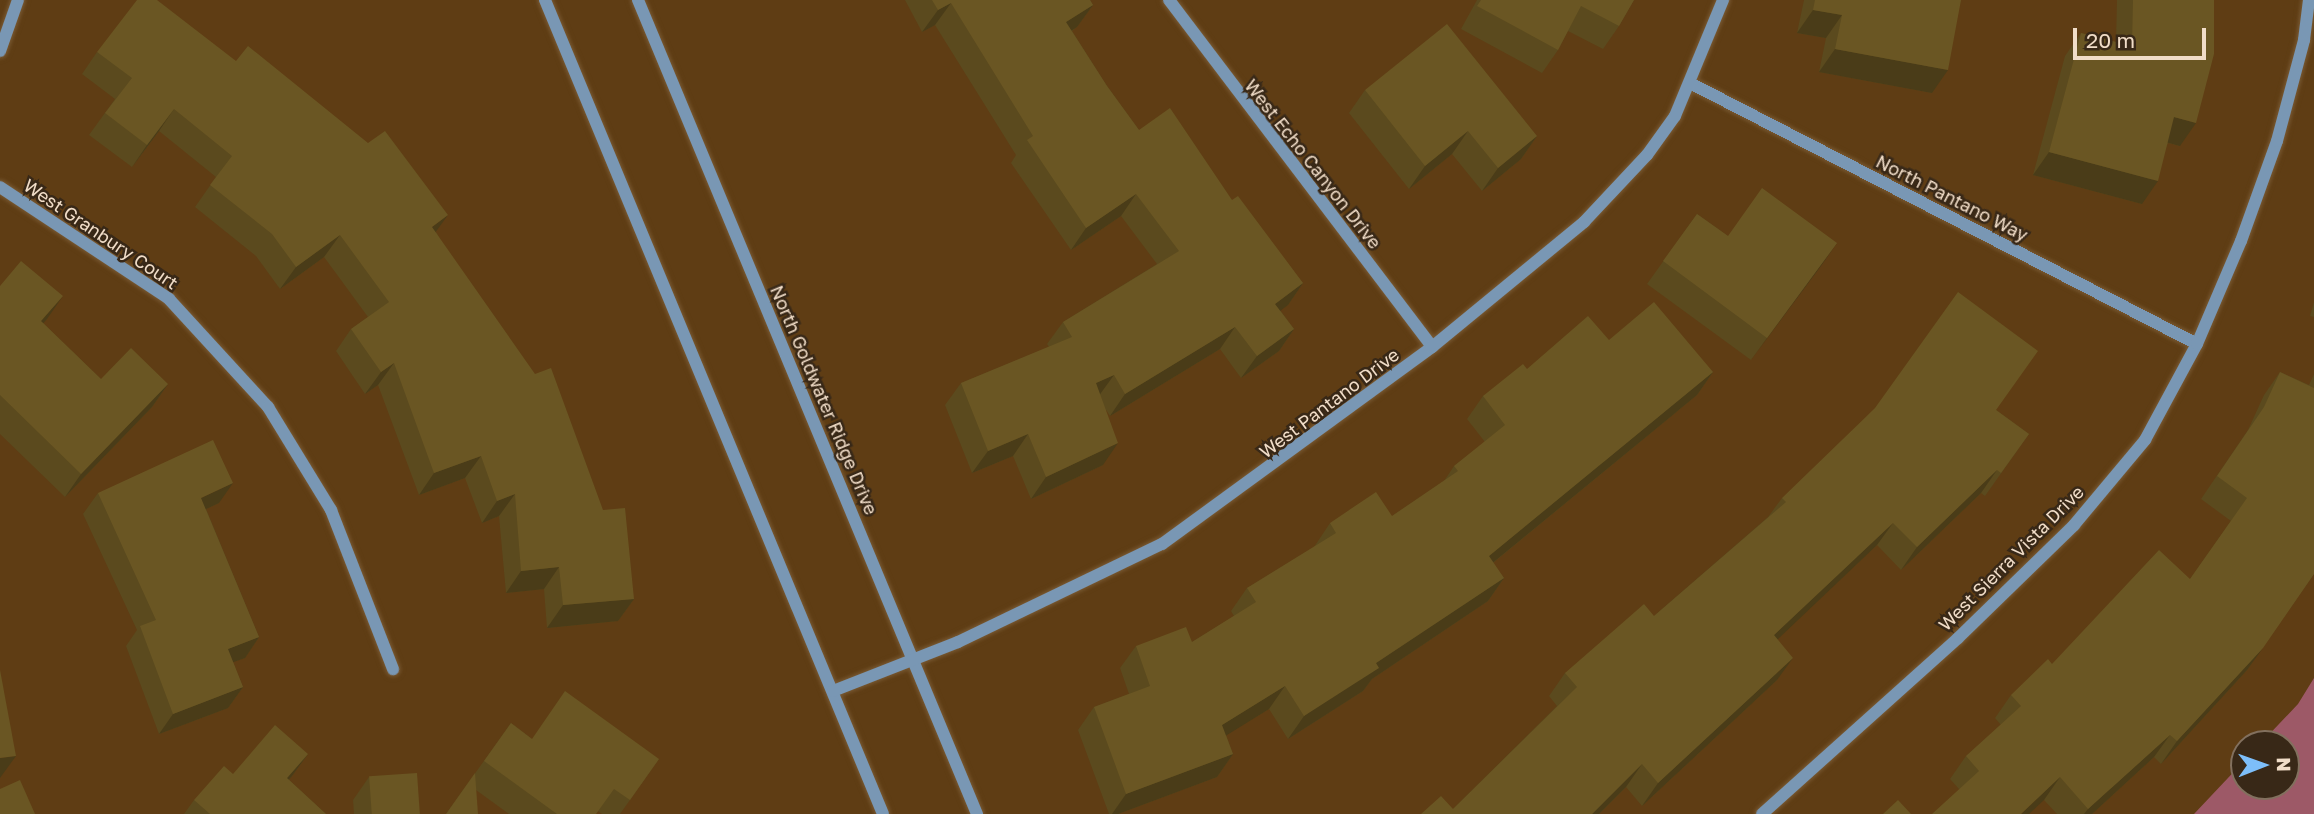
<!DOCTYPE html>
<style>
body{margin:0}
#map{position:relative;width:2314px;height:814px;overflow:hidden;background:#5f3d14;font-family:"Golos Text",sans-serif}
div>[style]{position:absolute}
.green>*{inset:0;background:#9d5967}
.roads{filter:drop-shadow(0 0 2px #795a34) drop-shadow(0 0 2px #795a34)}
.minor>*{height:12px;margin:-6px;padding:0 6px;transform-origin:6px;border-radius:6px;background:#7997b4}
.wall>*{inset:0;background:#5b4a1e}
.shaded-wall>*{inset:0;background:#4a3c18}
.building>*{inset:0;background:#6a5623;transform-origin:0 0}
span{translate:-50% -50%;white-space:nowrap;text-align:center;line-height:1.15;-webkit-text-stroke:5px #382817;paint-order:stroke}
.street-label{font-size:18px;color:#f1ddc8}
.north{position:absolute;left:2230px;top:730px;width:70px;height:70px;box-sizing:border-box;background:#382817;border:2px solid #82705e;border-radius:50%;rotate:89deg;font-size:19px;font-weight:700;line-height:28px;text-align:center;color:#f1ddc8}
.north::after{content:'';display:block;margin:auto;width:24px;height:32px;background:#7dbef9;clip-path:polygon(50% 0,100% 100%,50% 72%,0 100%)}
.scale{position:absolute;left:2073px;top:28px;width:133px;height:32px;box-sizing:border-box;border:4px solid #f1ddc8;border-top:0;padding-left:9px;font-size:21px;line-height:24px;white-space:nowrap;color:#f1ddc8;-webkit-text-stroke:5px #382817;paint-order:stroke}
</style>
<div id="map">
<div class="green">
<i style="clip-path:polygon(2314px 678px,2314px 814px,2194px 814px,2244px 761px,2244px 786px,2286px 786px,2286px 744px,2260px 744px,2298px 704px)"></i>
</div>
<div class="roads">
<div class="minor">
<i style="left:545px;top:0;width:881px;rotate:67.45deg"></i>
<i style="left:638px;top:0;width:882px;rotate:67.39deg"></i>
<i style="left:1169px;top:0;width:435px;rotate:52.8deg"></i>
<i style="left:0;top:51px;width:54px;rotate:-70.6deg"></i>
<i style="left:1690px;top:83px;width:570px;rotate:27.24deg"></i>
<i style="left:0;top:187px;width:203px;rotate:33.5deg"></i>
<i style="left:169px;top:299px;width:147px;rotate:47.5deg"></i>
<i style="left:268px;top:407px;width:121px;rotate:58.5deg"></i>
<i style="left:331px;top:510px;width:171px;rotate:68.7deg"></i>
<i style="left:833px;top:691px;width:134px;rotate:-21.4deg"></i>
<i style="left:958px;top:642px;width:226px;rotate:-25.7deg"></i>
<i style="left:1162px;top:544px;width:334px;rotate:-36.1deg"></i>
<i style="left:1432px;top:347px;width:197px;rotate:-39.4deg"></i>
<i style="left:1584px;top:222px;width:92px;rotate:-46.8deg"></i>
<i style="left:1647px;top:155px;width:48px;rotate:-54.3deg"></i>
<i style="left:1675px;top:116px;width:126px;rotate:-67.5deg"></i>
<i style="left:1762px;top:814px;width:263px;rotate:-41.9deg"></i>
<i style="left:1958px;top:638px;width:162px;rotate:-44.2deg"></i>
<i style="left:2074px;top:525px;width:111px;rotate:-50.1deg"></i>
<i style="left:2145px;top:440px;width:109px;rotate:-61.6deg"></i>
<i style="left:2197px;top:344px;width:112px;rotate:-66.9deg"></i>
<i style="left:2241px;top:241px;width:106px;rotate:-70.2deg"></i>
<i style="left:2277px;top:141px;width:105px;rotate:-75deg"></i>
<i style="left:2304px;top:40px;width:40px;rotate:-82.9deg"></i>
</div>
</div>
<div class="wall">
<i style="clip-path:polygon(905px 0,1090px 0,1093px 5px,1077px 27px,1072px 31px,1107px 86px,1139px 130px,1232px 200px,1303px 283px,1288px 305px,1280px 310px,1294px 329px,1279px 351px,1241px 378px,1220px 349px,1110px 416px,1106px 410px,1103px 465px,1031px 499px,1013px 456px,972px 473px,945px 405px,961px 383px,1049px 347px,1047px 344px,1063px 322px,1157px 264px,1121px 216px,1071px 250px,1011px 163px,1016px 155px,935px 25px,922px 32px)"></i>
<i style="clip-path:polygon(1477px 0,1634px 0,1619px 26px,1603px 49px,1568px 31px,1558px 50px,1542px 73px,1461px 29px)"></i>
<i style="clip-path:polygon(1804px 0,1961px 0,1932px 93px,1819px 72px,1826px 38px,1797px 33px)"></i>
<i style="clip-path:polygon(2117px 0,2214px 0,2180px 146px,2168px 143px,2142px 204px,2033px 175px,2065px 56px,2081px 33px,2116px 42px)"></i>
<i style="clip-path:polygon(97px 52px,436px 232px,634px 599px,618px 621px,547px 628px,544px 589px,506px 593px,499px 516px,482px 523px,465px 478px,419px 495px,378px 385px,365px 394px,336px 351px,351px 329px,368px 317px,324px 257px,280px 289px,256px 256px,195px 207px,216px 177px,159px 131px,132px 167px,89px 135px,115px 99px,82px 74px)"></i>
<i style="clip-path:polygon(1365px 90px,1537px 136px,1521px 159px,1482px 191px,1452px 154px,1409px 189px,1349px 113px)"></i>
<i style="clip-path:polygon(1697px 214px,1728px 236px,1837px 243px,1751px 360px,1647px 284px)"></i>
<i style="clip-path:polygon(0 286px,47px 319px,43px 323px,101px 379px,168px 384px,152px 407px,65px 497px,0 434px)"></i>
<i style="clip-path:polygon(2314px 302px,2314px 317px,2310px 316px)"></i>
<i style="clip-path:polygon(1609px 340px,1713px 372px,1697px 395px,1493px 563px,1504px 578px,1488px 601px,1372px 679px,1363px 691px,1288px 739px,1269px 709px,1226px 735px,1233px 754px,1217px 777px,1118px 814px,1109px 814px,1078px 730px,1094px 707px,1129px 694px,1120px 668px,1136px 646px,1192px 642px,1234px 616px,1231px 611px,1247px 588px,1314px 547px,1330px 523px,1392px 516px,1444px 481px,1454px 466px,1485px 442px,1467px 419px,1483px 396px,1527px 369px)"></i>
<i style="clip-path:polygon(2280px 372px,2309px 385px,2314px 374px,2314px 574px,2247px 670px,2161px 764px,2154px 757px,2092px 814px,2057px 814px,2044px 800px,1959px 789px,1950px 779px,1966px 756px,2001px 725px,1995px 718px,2011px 695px,2052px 664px,2190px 579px,2231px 521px,2201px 499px,2248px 430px,2264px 395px)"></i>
<i style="clip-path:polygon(1996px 410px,2029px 434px,1985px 496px,1981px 493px,1901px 570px,1877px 545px,1777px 639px,1777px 680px,1642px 806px,1626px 787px,1599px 814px,1421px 814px,1453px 809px,1557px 706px,1549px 696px,1565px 673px,1654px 616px,1768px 517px,1782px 498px)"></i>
<i style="clip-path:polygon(98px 493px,219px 503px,206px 509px,259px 637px,245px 658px,233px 662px,243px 687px,228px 708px,159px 734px,126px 646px,137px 630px,83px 514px)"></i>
<i style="clip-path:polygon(511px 723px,532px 739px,659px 759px,620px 814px,602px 814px,598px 811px,596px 814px,509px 814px,476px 790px,446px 814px)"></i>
<i style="clip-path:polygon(308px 754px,289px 780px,326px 814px,184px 814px,194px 800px,233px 774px)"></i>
<i style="clip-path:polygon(369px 777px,420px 814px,354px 814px,353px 800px)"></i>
</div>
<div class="shaded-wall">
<i style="clip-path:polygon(951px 3px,935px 25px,922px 32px,938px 10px)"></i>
<i style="clip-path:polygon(1093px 5px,1077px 27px,1051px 44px,1066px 22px)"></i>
<i style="clip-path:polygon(1813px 10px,1842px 15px,1826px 38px,1797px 33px)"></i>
<i style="clip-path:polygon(1835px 49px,1948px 70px,1932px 93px,1819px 72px)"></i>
<i style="clip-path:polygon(174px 109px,159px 131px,132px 167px,147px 145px)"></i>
<i style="clip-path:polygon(2174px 117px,2196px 123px,2180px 146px,2158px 140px)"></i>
<i style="clip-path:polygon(1468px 131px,1452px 154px,1409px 189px,1425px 166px)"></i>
<i style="clip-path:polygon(1537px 136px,1521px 159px,1482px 191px,1498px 168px)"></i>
<i style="clip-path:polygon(2049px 152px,2158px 181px,2142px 204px,2033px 175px)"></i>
<i style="clip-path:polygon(1136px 194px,1121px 216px,1071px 250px,1086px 228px)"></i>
<i style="clip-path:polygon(448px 215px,432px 237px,432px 227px)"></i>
<i style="clip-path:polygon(340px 235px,324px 257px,280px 289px,296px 267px)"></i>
<i style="clip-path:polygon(1837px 243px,1821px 266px,1751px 360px,1767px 338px)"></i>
<i style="clip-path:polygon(1303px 283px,1288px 305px,1260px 326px,1275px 304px)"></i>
<i style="clip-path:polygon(63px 296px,47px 319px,25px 344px,41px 321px)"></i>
<i style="clip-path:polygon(1235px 327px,1220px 349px,1110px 416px,1125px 394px)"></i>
<i style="clip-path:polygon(1294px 329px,1279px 351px,1241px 378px,1257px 356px)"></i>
<i style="clip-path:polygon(394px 363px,378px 385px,365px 394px,381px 372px)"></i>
<i style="clip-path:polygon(1713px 372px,1697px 395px,1473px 579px,1489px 556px)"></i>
<i style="clip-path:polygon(1114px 375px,1098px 397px,1096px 383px)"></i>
<i style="clip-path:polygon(168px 384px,152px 407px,65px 497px,81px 474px)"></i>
<i style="clip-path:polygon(1028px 434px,1013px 456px,972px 473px,988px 451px)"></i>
<i style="clip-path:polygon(1118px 443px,1103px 465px,1031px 499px,1046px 477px)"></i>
<i style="clip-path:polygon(481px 456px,465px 478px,419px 495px,434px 473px)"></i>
<i style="clip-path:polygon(1997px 470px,1981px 493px,1901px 570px,1917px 547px)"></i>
<i style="clip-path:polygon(233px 483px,219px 503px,187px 518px,201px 498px)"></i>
<i style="clip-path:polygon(515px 494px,499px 516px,482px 523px,497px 501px)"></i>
<i style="clip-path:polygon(1893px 523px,1877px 545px,1758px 658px,1774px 635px)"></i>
<i style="clip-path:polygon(559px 567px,544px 589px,506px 593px,521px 571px)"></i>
<i style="clip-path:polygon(1504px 578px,1488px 601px,1372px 679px,1363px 691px,1288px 739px,1304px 716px,1376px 663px)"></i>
<i style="clip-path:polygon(634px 599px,618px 621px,547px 628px,563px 605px)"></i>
<i style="clip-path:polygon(259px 637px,245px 658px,214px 669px,228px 649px)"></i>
<i style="clip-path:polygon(2263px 648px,2247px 670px,2161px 764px,2177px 741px)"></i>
<i style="clip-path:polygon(1793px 658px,1777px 680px,1642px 806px,1658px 783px)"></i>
<i style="clip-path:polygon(1285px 686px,1269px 709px,1206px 748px,1222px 725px)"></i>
<i style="clip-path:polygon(243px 687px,228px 708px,159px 734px,173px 714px)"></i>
<i style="clip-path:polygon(2170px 735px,2154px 757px,2092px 814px,2084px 814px,2088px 809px)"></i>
<i style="clip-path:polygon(308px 754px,292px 776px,271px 800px,287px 778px)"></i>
<i style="clip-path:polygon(1233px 754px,1217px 777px,1118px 814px,1112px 814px,1126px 794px)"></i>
<i style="clip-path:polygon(16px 756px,0 778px,0 758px)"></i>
<i style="clip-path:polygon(1642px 764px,1626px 787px,1599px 814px,1592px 814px)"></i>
<i style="clip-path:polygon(2060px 777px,2044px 800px,2029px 814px,2021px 814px)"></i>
</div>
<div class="building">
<i style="clip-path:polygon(137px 0,157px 0,236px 61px,248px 46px,368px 143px,385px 131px,448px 215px,432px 227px,535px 374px,551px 368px,603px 510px,625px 508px,634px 599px,563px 605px,559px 567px,521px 571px,515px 494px,497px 501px,481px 456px,434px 473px,394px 363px,381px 372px,351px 329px,389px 302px,340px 235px,296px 267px,272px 234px,210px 185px,232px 156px,174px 109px,147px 145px,105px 113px,132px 78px,97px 52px)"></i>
<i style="clip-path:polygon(932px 0,1090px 0,1093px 5px,1066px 22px,1107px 86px,1139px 130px,1170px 108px,1232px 200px,1238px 196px,1303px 283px,1275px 304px,1294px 329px,1257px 356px,1235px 327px,1125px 394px,1114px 375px,1096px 383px,1118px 443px,1046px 477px,1028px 434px,988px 451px,961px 383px,1072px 337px,1063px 322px,1179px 251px,1136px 194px,1086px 228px,1027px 140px,1033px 136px,951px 3px,938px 10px)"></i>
<i style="clip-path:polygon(1481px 0,1634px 0,1619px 26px,1581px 6px,1558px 50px,1477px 6px)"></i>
<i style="clip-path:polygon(1815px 0,1961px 0,1948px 70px,1835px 49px,1842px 15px,1813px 10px)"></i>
<i style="clip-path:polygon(2133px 0,2214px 0,2214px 54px,2196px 123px,2174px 117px,2158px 181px,2049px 152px,2081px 33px,2132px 46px)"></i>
<i style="clip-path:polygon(1447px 24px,1537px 136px,1498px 168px,1468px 131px,1425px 166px,1365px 90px)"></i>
<i style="clip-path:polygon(1762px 188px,1837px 243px,1767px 338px,1663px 261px,1697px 214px,1728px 236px)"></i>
<i style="clip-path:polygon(21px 261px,63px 296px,41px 321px,101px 379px,131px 348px,168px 384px,81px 474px,0 395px,0 286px)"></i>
<i style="clip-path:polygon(1958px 292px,2038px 351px,1996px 410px,2029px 434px,2001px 473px,1997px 470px,1917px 547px,1893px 523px,1774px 635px,1793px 658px,1658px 783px,1642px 764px,1592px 814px,1421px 814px,1441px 796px,1453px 809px,1577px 687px,1565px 673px,1644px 604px,1654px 616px,1786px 502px,1782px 498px,1875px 408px)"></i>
<i style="clip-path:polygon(1654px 302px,1713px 372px,1489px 556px,1504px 578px,1376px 663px,1379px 668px,1304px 716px,1285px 686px,1222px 725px,1233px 754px,1126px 794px,1094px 707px,1150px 686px,1136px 646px,1186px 627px,1192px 642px,1256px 602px,1247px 588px,1336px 533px,1330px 523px,1376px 492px,1392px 516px,1458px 471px,1454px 466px,1505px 425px,1483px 396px,1523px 364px,1527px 369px,1588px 316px,1609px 340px)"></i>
<i style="clip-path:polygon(2280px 372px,2314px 388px,2314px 387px,2314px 574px,2263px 648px,2177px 741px,2170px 735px,2088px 809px,2060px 777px,2021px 814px,1932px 814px,1979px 771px,1966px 756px,2021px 706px,2011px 695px,2048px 659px,2052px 664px,2159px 550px,2190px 579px,2247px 498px,2217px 476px,2264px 407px)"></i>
<i style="clip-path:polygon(213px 440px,233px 483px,201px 498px,259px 637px,228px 649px,243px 687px,173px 714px,140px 626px,156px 620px,98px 493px)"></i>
<i style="clip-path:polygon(0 670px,16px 756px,0 758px)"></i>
<i style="clip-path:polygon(565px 691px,659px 759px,630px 800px,614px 789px,596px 814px,557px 814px,484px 761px,511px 723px,532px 739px)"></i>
<i style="clip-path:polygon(275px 725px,308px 754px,287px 778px,326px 814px,210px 814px,194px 800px,224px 766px,233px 774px)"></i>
<i style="left:417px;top:773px;width:41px;height:48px;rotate:86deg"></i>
<i style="clip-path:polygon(475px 773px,478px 814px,446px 814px)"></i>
<i style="clip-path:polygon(20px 780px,35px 814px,0 814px,0 789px)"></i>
<i style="clip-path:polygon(1898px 800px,1911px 814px,1883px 814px)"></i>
</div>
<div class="street-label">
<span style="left:1313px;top:164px;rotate:52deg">West Echo Canyon Drive</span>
<span style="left:1952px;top:198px;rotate:27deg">North Pantano Way</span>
<span style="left:101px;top:234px;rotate:34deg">West Granbury Court</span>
<span style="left:824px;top:400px;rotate:67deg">North Goldwater Ridge Drive</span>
<span style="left:1329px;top:403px;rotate:-37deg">West Pantano Drive</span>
<span style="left:2011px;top:558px;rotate:-45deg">West Sierra Vista Drive</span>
</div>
<div class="north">N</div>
<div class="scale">20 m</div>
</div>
